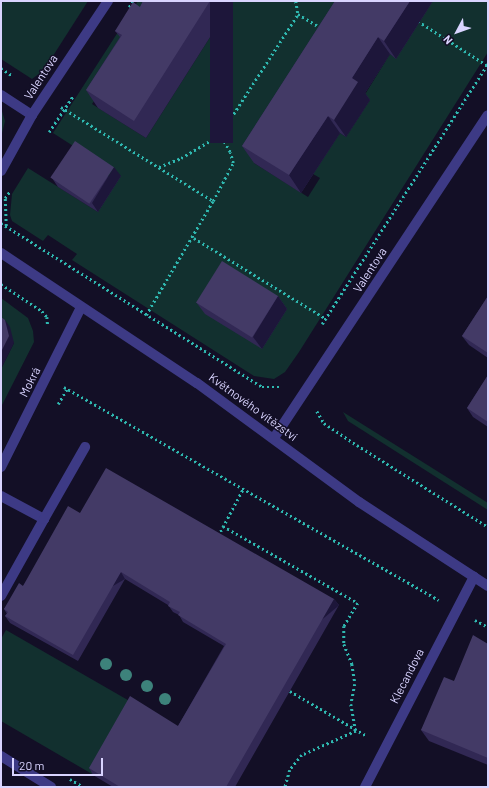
<!DOCTYPE html>
<meta charset="utf-8">
<style>
body{margin:0}
#map{position:relative;width:489px;height:788px;overflow:hidden;background:#130f26;font-family:Barlow,sans-serif}
div>[style]{position:absolute}
.green>*{inset:0;background:#12302f}
.path>*{height:2.5px;margin-top:-1.25px;transform-origin:0;background:repeating-linear-gradient(90deg,#2fb8b0 0 2px,transparent 0 5px)}
.minor>*{height:10px;margin:-5px;padding:0 5px;transform-origin:5px;border-radius:5px;background:#3d3a85}
.trees>*{width:12px;height:12px;margin:-6px;border-radius:50%;background:#3d827b}
.wall>*{inset:0;background:#312854}
.shaded-wall>*{inset:0;background:#1d163a;transform-origin:0 0}
.building>*{inset:0;background:#433a66;transform-origin:0 0}
span{translate:-50% -50%;white-space:nowrap;text-align:center;line-height:1.15;-webkit-text-stroke:3px #130f26;paint-order:stroke}
.street-label{font-size:12px;color:#d9d4ff}
.frame{position:absolute;inset:0;border:2px solid #d9d4ff;pointer-events:none}
.north{position:absolute;left:437px;top:12px;width:40px;height:40px;-webkit-text-stroke:3px #130f26;paint-order:stroke;rotate:229deg;font-size:11px;font-weight:700;line-height:16px;text-align:center;color:#d9d4ff}
.north::after{content:'';display:block;margin:auto;width:14px;height:18px;background:#d9d4ff;clip-path:polygon(50% 0,100% 100%,50% 72%,0 100%)}
.scale{position:absolute;left:12px;top:758px;width:91px;height:18px;box-sizing:border-box;border:2px solid #d9d4ff;border-top:0;padding-left:5px;font-size:12px;line-height:14px;white-space:nowrap;color:#d9d4ff;-webkit-text-stroke:3px #130f26;paint-order:stroke}
</style>
<div id="map">
<div class="green">
<i style="clip-path:polygon(4px 1px,88px 1px,44px 70px,32px 79px,1px 59px,1px 5px)"></i>
<i style="clip-path:polygon(evenodd,138px 1px,166px 1px,92px 104px,146px 138px,233px 1px,488px 1px,488px 52px,299px 352px,285px 372px,274px 379px,254px 376px,72px 260px,77px 254px,48px 235px,43px 241px,12px 221px,10px 215px,12px 194px,28px 168px,98px 212px,81px 151px,53px 133px,138px 1px,408px 39px,396px 58px,390px 54px,364px 96px,370px 100px,346px 137px,340px 133px,313px 174px,320px 178px,308px 197px,254px 163px,408px 39px)"></i>
<i style="clip-path:polygon(1px 108px,5px 121px,1px 137px)"></i>
<i style="clip-path:polygon(1px 298px,28px 318px,33px 331px,34px 342px,1px 407px,1px 369px,14px 343px,1px 322px)"></i>
<i style="clip-path:polygon(343px 412px,488px 503px,488px 510px,348px 421px)"></i>
<i style="clip-path:polygon(6px 630px,133px 703px,92px 774px,1px 721px,1px 639px)"></i>
</div>
<div class="path">
<i style="left:296px;top:1px;width:13px;rotate:81deg"></i>
<i style="left:129px;top:7px;width:7px;rotate:-56deg"></i>
<i style="left:418px;top:21px;width:83px;rotate:32.7deg"></i>
<i style="left:1px;top:68px;width:14px;rotate:34deg"></i>
<i style="left:61px;top:107px;width:179px;rotate:31.7deg"></i>
<i style="left:213px;top:201px;width:43px;rotate:-62.2deg"></i>
<i style="left:233px;top:163px;width:11px;rotate:-105deg"></i>
<i style="left:230px;top:152px;width:20px;rotate:-120deg"></i>
<i style="left:220px;top:135px;width:144px;rotate:-57.2deg"></i>
<i style="left:298px;top:14px;width:26px;rotate:31deg"></i>
<i style="left:49px;top:132px;width:43px;rotate:-56.3deg"></i>
<i style="left:159px;top:167px;width:24px;rotate:-22deg"></i>
<i style="left:181px;top:158px;width:45px;rotate:-30.5deg"></i>
<i style="left:1px;top:223px;width:308px;rotate:32.1deg"></i>
<i style="left:262px;top:387px;width:19px"></i>
<i style="left:6px;top:226px;width:28px;rotate:-92deg"></i>
<i style="left:5px;top:198px;width:9px;rotate:-54deg"></i>
<i style="left:194px;top:238px;width:153px;rotate:31.4deg"></i>
<i style="left:1px;top:284px;width:49px;rotate:33.4deg"></i>
<i style="left:42px;top:311px;width:8px;rotate:50deg"></i>
<i style="left:47px;top:317px;width:9px;rotate:84deg"></i>
<i style="left:146px;top:315px;width:132px;rotate:-59.6deg"></i>
<i style="left:322px;top:324px;width:309px;rotate:-57.5deg"></i>
<i style="left:64px;top:387px;width:431px;rotate:29.6deg"></i>
<i style="left:58px;top:404px;width:17px;rotate:-59deg"></i>
<i style="left:317px;top:411px;width:14px;rotate:60deg"></i>
<i style="left:324px;top:423px;width:40px;rotate:34deg"></i>
<i style="left:357px;top:445px;width:155px;rotate:32deg"></i>
<i style="left:223px;top:526px;width:155px;rotate:29.7deg"></i>
<i style="left:358px;top:603px;width:27px;rotate:121deg"></i>
<i style="left:344px;top:626px;width:18px;rotate:90deg"></i>
<i style="left:344px;top:644px;width:22px;rotate:68deg"></i>
<i style="left:352px;top:664px;width:20px;rotate:81deg"></i>
<i style="left:355px;top:684px;width:20px;rotate:101deg"></i>
<i style="left:351px;top:704px;width:27px;rotate:80deg"></i>
<i style="left:356px;top:731px;width:59px;rotate:156deg"></i>
<i style="left:302px;top:755px;width:19px;rotate:129deg"></i>
<i style="left:290px;top:770px;width:18px;rotate:106deg"></i>
<i style="left:218px;top:536px;width:53px;rotate:-62deg"></i>
<i style="left:475px;top:620px;width:15px;rotate:28deg"></i>
<i style="left:290px;top:691px;width:89px;rotate:30.3deg"></i>
<i style="left:70px;top:779px;width:16px;rotate:30deg"></i>
</div>
<div class="minor">
<i style="left:1px;top:95px;width:37px;rotate:33deg"></i>
<i style="left:1px;top:171px;width:64px;rotate:-61deg"></i>
<i style="left:32px;top:115px;width:137px;rotate:-56.3deg"></i>
<i style="left:1px;top:253px;width:235px;rotate:33.6deg"></i>
<i style="left:197px;top:383px;width:201px;rotate:36.3deg"></i>
<i style="left:359px;top:502px;width:154px;rotate:33.1deg"></i>
<i style="left:274px;top:438px;width:387px;rotate:-56.5deg"></i>
<i style="left:1px;top:467px;width:179px;rotate:-63.4deg"></i>
<i style="left:1px;top:496px;width:49px;rotate:28.1deg"></i>
<i style="left:44px;top:519px;width:88px;rotate:119.2deg"></i>
<i style="left:44px;top:519px;width:83px;rotate:-60.3deg"></i>
<i style="left:1px;top:756px;width:59px;rotate:31.8deg"></i>
<i style="left:365px;top:787px;width:237px;rotate:-62.6deg"></i>
</div>
<div class="trees">
<i style="left:106px;top:664px"></i>
<i style="left:126px;top:675px"></i>
<i style="left:147px;top:686px"></i>
<i style="left:165px;top:699px"></i>
</div>
<div class="wall">
<i style="clip-path:polygon(143px 1px,233px 1px,146px 138px,98px 108px,86px 90px,120px 37px,115px 31px,140px 7px)"></i>
<i style="clip-path:polygon(335px 1px,433px 1px,396px 59px,390px 54px,365px 93px,370px 100px,346px 137px,340px 133px,301px 193px,254px 163px,242px 146px)"></i>
<i style="clip-path:polygon(121px 176px,98px 212px,58px 187px,52px 178px)"></i>
<i style="clip-path:polygon(278px 296px,287px 309px,262px 349px,205px 314px,196px 302px)"></i>
<i style="clip-path:polygon(488px 296px,488px 358px,469px 345px,462px 336px)"></i>
<i style="clip-path:polygon(488px 375px,488px 427px,473px 417px,467px 408px)"></i>
<i style="clip-path:polygon(80px 513px,334px 599px,339px 605px,235px 787px,113px 787px,93px 775px,89px 768px,178px 726px,224px 646px,183px 622px,179px 615px,173px 612px,168px 605px,125px 579px,78px 661px,10px 623px,5px 616px,7px 614px,4px 609px,23px 586px)"></i>
<i style="clip-path:polygon(488px 644px,488px 765px,429px 741px,421px 730px,454px 681px)"></i>
</div>
<div class="shaded-wall">
<i style="left:210px;top:1px;width:23px;height:142px"></i>
<i style="clip-path:polygon(410px 1px,433px 1px,396px 59px,384px 41px)"></i>
<i style="clip-path:polygon(378px 37px,390px 54px,365px 93px,370px 100px,346px 137px,334px 120px,352px 78px)"></i>
<i style="clip-path:polygon(328px 116px,340px 133px,301px 193px,289px 175px)"></i>
<i style="clip-path:polygon(114px 167px,121px 176px,98px 212px,92px 203px)"></i>
<i style="clip-path:polygon(278px 296px,287px 309px,262px 349px,253px 337px)"></i>
<i style="clip-path:polygon(5px 320px,10px 327px,14px 343px,1px 369px,1px 352px)"></i>
<i style="left:121px;top:572px;width:8px;height:96px;rotate:60deg"></i>
<i style="left:334px;top:599px;width:8px;height:217px;rotate:50deg"></i>
</div>
<div class="building">
<i style="clip-path:polygon(143px 1px,210px 1px,134px 121px,86px 90px,122px 35px,115px 31px,133px 2px,140px 7px)"></i>
<i style="clip-path:polygon(335px 1px,410px 1px,384px 41px,378px 37px,352px 78px,358px 82px,334px 120px,328px 116px,289px 175px,242px 146px)"></i>
<i style="left:75px;top:141px;width:47px;height:44px;rotate:34deg"></i>
<i style="left:222px;top:261px;width:66px;height:49px;rotate:32deg"></i>
<i style="clip-path:polygon(488px 296px,488px 353px,462px 336px)"></i>
<i style="clip-path:polygon(1px 317px,5px 320px,9px 336px,1px 352px)"></i>
<i style="clip-path:polygon(488px 375px,488px 422px,467px 408px)"></i>
<i style="clip-path:polygon(106px 468px,334px 599px,226px 787px,120px 787px,89px 768px,130px 696px,178px 726px,226px 644px,178px 615px,180px 612px,168px 606px,170px 602px,121px 572px,73px 655px,5px 616px,8px 612px,4px 609px,19px 583px,23px 586px,68px 506px,80px 513px)"></i>
<i style="clip-path:polygon(473px 635px,488px 644px,488px 758px,421px 730px,444px 677px,454px 681px)"></i>
</div>
<div class="street-label">
<span style="left:41px;top:77px;rotate:-57deg">Valentova</span>
<span style="left:370px;top:270px;rotate:-57deg">Valentova</span>
<span style="left:30px;top:382px;rotate:-63deg">Mokrá</span>
<span style="left:253px;top:407px;rotate:36deg">Květnového vítězství</span>
<span style="left:407px;top:676px;rotate:-63deg">Klecandova</span>
</div>
<div class="frame"></div>
<div class="north">N</div>
<div class="scale">20 m</div>
</div>
